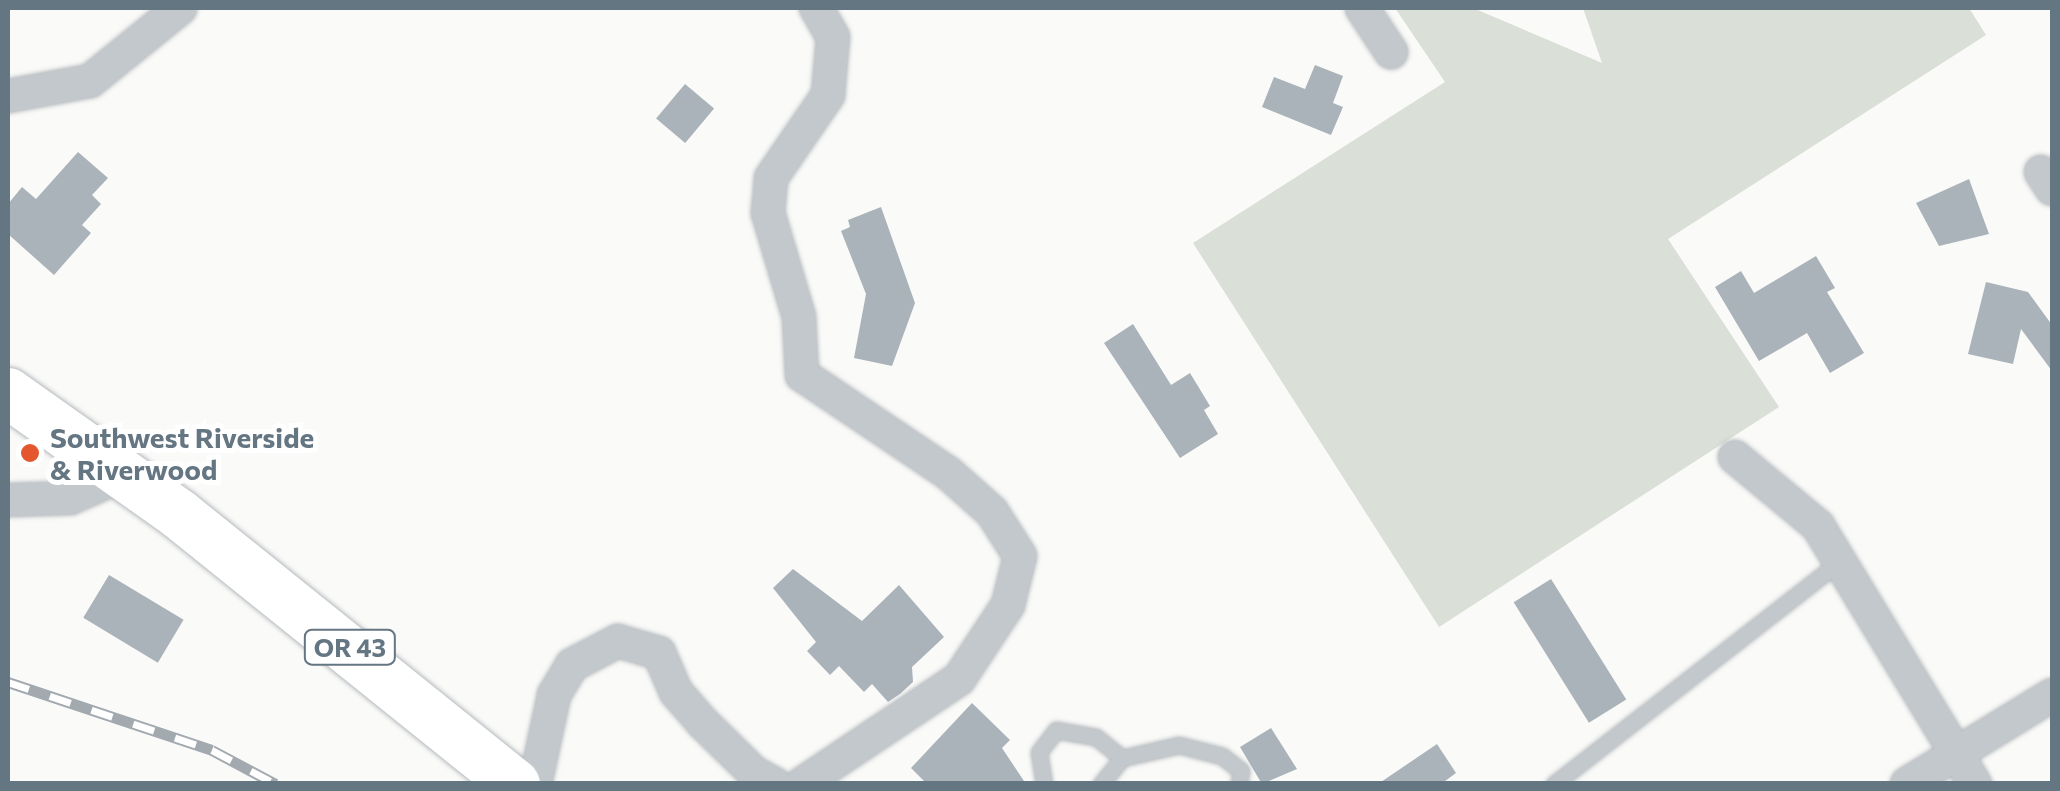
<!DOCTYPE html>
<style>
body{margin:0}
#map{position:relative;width:2060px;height:791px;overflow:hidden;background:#fafaf8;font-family:Commissioner,sans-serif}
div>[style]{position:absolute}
.green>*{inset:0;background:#dadfd7}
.building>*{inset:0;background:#aab3b9;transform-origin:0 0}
.roads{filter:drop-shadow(0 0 2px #b5babe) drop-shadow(0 0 2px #b5babe)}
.service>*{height:15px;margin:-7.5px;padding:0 7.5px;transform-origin:7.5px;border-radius:7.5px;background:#c3c8cc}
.minor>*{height:32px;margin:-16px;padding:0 16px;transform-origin:16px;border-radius:16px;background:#c3c8cc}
.primary>*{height:50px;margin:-25px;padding:0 25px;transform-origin:25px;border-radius:25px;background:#fff}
.rail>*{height:11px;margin-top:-5.5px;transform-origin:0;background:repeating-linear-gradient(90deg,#fff 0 22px,#a2aab0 0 44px);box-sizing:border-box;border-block:2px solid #a2aab0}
.dots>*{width:28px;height:28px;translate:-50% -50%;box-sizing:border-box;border:5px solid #fff;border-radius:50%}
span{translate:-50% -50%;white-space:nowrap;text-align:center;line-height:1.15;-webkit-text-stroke:10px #fff;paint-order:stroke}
.shield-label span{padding:2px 8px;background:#fff;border:2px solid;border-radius:8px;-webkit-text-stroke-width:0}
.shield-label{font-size:25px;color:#657683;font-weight:700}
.poi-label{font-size:28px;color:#657683;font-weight:700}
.left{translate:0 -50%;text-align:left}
.frame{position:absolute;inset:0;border:10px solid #657683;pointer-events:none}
</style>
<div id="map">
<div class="green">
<i style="clip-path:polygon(1395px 8px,1473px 8px,1602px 63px,1583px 8px,1969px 8px,1986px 35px,1668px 239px,1779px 407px,1439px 627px,1193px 243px,1445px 82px)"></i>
</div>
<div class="building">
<i style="clip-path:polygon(1315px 65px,1343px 76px,1333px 103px,1343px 107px,1331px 135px,1262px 107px,1274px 77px,1305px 89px)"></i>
<i style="left:685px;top:84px;width:38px;height:45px;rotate:40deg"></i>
<i style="clip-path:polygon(78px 152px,108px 178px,92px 195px,101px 204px,82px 225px,91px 233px,54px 275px,8px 234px,8px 204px,22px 187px,36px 199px)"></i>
<i style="clip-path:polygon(1969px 179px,1989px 234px,1939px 246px,1916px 203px)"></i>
<i style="clip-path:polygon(881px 207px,915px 303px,892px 366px,854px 358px,866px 294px,841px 231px,850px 227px,848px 220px)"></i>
<i style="clip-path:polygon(1816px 256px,1835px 288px,1827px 292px,1864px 353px,1830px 373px,1807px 333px,1759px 361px,1715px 287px,1741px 271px,1754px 293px)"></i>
<i style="clip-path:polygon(1986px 282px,2028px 292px,2052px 325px,2052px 371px,2021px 329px,2013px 364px,1968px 354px)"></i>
<i style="clip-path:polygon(1133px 324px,1171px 385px,1190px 373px,1210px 406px,1204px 410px,1218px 434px,1180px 458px,1104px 343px)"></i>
<i style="clip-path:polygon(793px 569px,862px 621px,899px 585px,944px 637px,912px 667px,913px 682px,900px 694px,888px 702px,872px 684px,864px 692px,839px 666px,830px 675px,807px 651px,816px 642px,773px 588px)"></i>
<i style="left:109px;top:575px;width:87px;height:50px;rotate:31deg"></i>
<i style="left:1551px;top:579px;width:142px;height:44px;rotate:58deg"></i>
<i style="clip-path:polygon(972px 703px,1010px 740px,1002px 748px,1026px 784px,927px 784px,911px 768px)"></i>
<i style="clip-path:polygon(1271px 728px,1297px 769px,1262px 784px,1240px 747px)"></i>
<i style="clip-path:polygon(1437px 744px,1456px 773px,1441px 784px,1378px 784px)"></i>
</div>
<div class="roads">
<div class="service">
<i style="left:1044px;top:784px;width:32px;rotate:-99deg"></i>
<i style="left:1039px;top:752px;width:28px;rotate:-52deg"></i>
<i style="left:1056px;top:730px;width:41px;rotate:9.9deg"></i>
<i style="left:1096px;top:737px;width:33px;rotate:39deg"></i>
<i style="left:1101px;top:784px;width:33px;rotate:-51deg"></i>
<i style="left:1122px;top:758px;width:58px;rotate:-12.8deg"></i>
<i style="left:1179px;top:745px;width:44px;rotate:14.3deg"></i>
<i style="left:1222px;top:756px;width:24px;rotate:38deg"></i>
<i style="left:1241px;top:771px;width:13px;rotate:99deg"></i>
<i style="left:1554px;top:784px;width:363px;rotate:-37.9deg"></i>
</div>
<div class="minor">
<i style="left:1362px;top:8px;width:53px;rotate:56.6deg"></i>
<i style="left:8px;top:96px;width:83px;rotate:-10.4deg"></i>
<i style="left:90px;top:81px;width:116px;rotate:-39deg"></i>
<i style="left:2041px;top:172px;width:20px;rotate:57deg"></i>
<i style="left:1735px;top:457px;width:108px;rotate:39.7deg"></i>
<i style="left:1818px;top:526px;width:302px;rotate:58.7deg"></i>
<i style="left:8px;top:500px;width:62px;rotate:-1.8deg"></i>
<i style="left:70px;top:498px;width:52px;rotate:-23.6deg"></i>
<i style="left:535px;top:784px;width:91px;rotate:-77.9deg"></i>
<i style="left:554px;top:695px;width:35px;rotate:-59deg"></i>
<i style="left:572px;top:665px;width:52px;rotate:-27.6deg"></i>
<i style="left:618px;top:641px;width:43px;rotate:16.3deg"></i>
<i style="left:659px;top:653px;width:43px;rotate:66.4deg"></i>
<i style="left:676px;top:692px;width:41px;rotate:48.9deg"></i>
<i style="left:703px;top:723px;width:71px;rotate:44.4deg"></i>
<i style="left:754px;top:773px;width:24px;rotate:28deg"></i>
<i style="left:802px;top:784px;width:189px;rotate:-33.8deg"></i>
<i style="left:959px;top:679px;width:89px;rotate:-56.5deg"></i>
<i style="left:1008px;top:605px;width:50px;rotate:-76.2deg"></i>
<i style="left:1020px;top:556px;width:52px;rotate:-122.5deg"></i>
<i style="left:992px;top:512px;width:59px;rotate:-138.4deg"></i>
<i style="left:948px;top:473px;width:176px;rotate:-146.1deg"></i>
<i style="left:802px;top:375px;width:58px;rotate:-93deg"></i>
<i style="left:799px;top:317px;width:109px;rotate:-106.6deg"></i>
<i style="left:768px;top:213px;width:35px;rotate:-85deg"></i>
<i style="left:771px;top:178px;width:101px;rotate:-55.5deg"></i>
<i style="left:828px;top:95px;width:58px;rotate:-85.1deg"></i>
<i style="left:833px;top:37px;width:34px;rotate:-120deg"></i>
<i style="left:1907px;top:784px;width:170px;rotate:-31.5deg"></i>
</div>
<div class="primary">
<i style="left:8px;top:393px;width:211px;rotate:35.3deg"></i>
<i style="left:180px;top:515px;width:430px;rotate:38.8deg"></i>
</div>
</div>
<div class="rail">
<i style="left:8px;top:682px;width:215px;rotate:18.4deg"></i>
<i style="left:212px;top:750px;width:72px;rotate:28deg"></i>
</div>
<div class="dots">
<i style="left:30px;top:453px;background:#e4572e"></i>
</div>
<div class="shield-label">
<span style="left:350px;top:647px">OR 43</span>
</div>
<div class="poi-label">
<span class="left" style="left:50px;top:453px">Southwest Riverside<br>&amp; Riverwood</span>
</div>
<div class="frame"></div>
</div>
